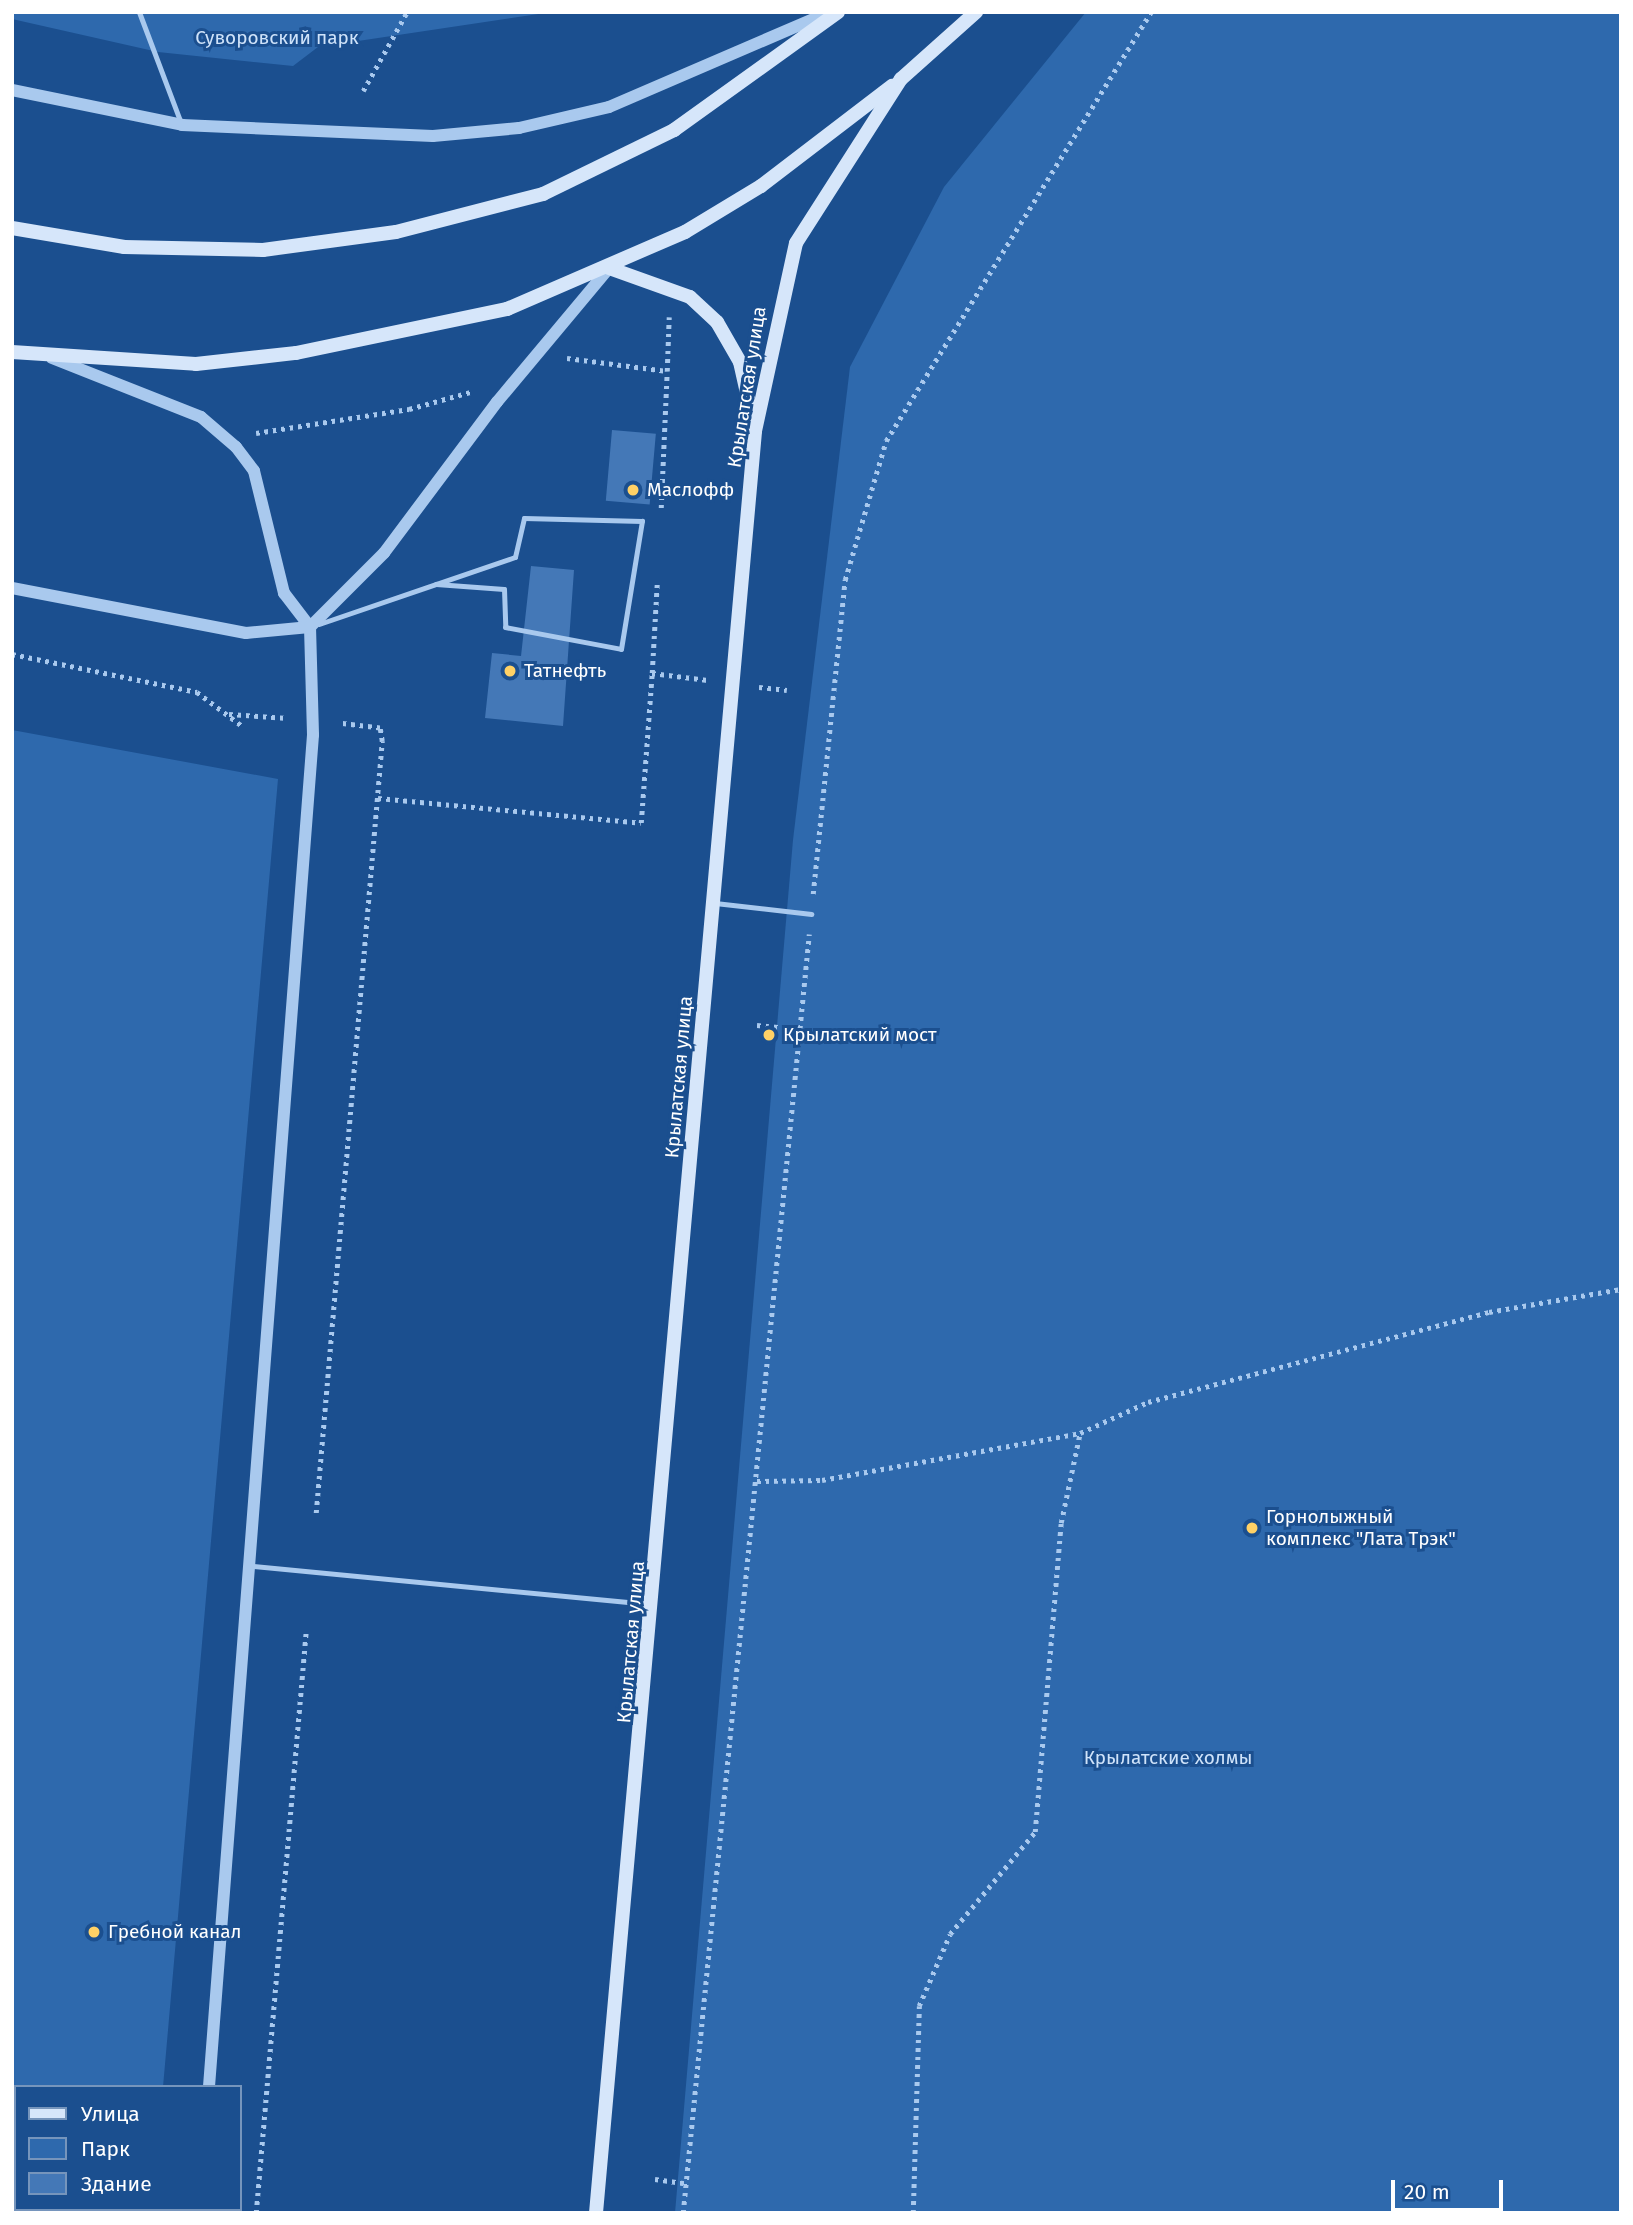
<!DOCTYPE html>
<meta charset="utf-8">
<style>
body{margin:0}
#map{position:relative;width:1633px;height:2225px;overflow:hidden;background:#1b4f8f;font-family:"Fira Sans",sans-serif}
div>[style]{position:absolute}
.green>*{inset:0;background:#2e69ad}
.building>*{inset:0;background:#4478b7;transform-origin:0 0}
.path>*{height:4.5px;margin-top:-2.25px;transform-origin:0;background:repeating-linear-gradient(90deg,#a9c9ee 0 3.5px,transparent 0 8.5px)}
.service>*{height:5px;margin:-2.5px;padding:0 2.5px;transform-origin:2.5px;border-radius:2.5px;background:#a9c9ee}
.tertiary>*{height:12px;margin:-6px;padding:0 6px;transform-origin:6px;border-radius:6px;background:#a9c9ee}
.secondary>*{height:14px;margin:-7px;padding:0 7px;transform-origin:7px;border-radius:7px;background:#d6e6fa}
.dots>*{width:19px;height:19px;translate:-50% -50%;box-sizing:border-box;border:4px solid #1b4f8f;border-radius:50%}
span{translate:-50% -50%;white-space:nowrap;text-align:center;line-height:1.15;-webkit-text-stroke:6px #1b4f8f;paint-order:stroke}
.park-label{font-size:19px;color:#cfe3fa}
.street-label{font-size:19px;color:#fff}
.poi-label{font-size:19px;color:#fff}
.left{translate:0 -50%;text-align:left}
.frame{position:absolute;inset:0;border:14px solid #fff;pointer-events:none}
.legend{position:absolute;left:14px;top:2085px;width:228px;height:126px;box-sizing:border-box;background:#1b4f8f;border:2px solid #7695bc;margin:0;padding:9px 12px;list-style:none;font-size:21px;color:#fff}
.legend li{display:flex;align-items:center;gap:14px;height:35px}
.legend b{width:35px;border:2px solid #7695bc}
.scale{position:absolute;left:1391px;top:2180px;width:112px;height:32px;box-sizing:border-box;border:4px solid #fff;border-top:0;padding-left:9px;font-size:21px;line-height:24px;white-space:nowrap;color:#fff;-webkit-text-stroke:5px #1b4f8f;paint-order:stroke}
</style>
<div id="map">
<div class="green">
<i style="clip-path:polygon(12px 12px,552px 12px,318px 47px,293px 66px,158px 52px,12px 19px)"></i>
<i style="clip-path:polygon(1086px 12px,1621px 12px,1621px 2213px,675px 2213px,793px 840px,850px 367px,944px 187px)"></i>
<i style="clip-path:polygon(12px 730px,278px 779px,163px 2087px,16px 2087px,16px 2209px,154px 2213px,12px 2213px)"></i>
</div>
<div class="building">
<i style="left:612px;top:430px;width:44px;height:71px;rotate:5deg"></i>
<i style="clip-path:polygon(531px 566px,574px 570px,563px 726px,485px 718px,492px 653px,521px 656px)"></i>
</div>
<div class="path">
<i style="left:363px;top:91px;width:90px;rotate:-60.9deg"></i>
<i style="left:567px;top:358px;width:101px;rotate:7.4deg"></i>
<i style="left:667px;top:371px;width:54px;rotate:-87.9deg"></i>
<i style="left:256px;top:433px;width:155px;rotate:-8.9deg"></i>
<i style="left:409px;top:409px;width:67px;rotate:-15.5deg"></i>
<i style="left:661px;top:508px;width:137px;rotate:-87.5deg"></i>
<i style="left:12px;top:654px;width:189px;rotate:11.6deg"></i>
<i style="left:197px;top:692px;width:55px;rotate:36.9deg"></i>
<i style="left:652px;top:673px;width:90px;rotate:-86.8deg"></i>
<i style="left:759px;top:687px;width:28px;rotate:6deg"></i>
<i style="left:229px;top:714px;width:59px;rotate:3.9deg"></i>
<i style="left:378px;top:798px;width:264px;rotate:5.4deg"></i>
<i style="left:641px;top:823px;width:150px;rotate:-85.8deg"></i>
<i style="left:652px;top:673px;width:56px;rotate:7.1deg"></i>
<i style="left:813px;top:894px;width:316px;rotate:-84.2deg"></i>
<i style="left:845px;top:580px;width:145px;rotate:-73.6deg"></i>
<i style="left:886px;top:441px;width:504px;rotate:-58.3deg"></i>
<i style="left:757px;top:1025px;width:43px;rotate:5.3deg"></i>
<i style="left:757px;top:1481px;width:65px;rotate:-0.9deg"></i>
<i style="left:822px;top:1480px;width:262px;rotate:-10.3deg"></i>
<i style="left:1080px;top:1433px;width:75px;rotate:-24.5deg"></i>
<i style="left:1148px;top:1402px;width:353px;rotate:-14.8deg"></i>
<i style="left:1489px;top:1312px;width:134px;rotate:-9.9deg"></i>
<i style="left:316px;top:1513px;width:775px;rotate:-85.11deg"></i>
<i style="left:382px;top:741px;width:13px;rotate:-99deg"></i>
<i style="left:380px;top:728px;width:42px;rotate:-173.2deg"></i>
<i style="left:655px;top:2179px;width:30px;rotate:8deg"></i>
<i style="left:256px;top:2213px;width:584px;rotate:-85.09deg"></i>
<i style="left:683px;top:2213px;width:1285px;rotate:-84.37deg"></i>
<i style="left:913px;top:2213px;width:207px;rotate:-88.3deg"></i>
<i style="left:919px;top:2006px;width:78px;rotate:-66.7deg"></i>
<i style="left:950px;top:1934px;width:133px;rotate:-50.2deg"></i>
<i style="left:1035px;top:1832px;width:310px;rotate:-85.2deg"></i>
<i style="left:1061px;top:1523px;width:92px;rotate:-78.1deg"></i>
</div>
<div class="service">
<i style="left:139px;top:12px;width:119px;rotate:69.3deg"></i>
<i style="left:319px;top:624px;width:124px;rotate:-18.9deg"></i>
<i style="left:436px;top:584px;width:68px;rotate:4.2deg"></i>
<i style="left:504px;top:589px;width:38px;rotate:88deg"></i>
<i style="left:505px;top:627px;width:118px;rotate:10.7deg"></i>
<i style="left:621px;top:649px;width:130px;rotate:-80.7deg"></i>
<i style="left:642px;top:521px;width:118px;rotate:-178.5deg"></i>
<i style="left:524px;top:518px;width:40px;rotate:103deg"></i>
<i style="left:515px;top:557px;width:83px;rotate:161.1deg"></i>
<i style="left:715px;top:903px;width:97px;rotate:6.5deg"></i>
<i style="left:253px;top:1566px;width:400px;rotate:5.5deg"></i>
</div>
<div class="tertiary">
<i style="left:12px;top:90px;width:174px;rotate:11.6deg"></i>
<i style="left:182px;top:125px;width:251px;rotate:2.5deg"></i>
<i style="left:433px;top:136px;width:86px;rotate:-5.3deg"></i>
<i style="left:519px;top:128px;width:92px;rotate:-13.1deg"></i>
<i style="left:609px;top:107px;width:241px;rotate:-23.3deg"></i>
<i style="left:52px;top:358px;width:160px;rotate:21.6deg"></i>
<i style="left:201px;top:417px;width:46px;rotate:40.6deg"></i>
<i style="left:236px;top:447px;width:30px;rotate:53deg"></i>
<i style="left:254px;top:471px;width:126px;rotate:76.2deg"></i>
<i style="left:284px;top:593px;width:43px;rotate:52.6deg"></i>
<i style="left:310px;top:627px;width:108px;rotate:88.4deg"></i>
<i style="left:313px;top:735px;width:1356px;rotate:94.4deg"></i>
<i style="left:12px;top:588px;width:238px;rotate:10.9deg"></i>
<i style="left:246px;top:633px;width:64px;rotate:-5.4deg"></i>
<i style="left:310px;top:627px;width:105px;rotate:-45deg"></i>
<i style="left:384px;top:553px;width:189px;rotate:-53.2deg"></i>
<i style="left:497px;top:402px;width:175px;rotate:-50.1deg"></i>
<i style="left:198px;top:2213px;width:4px;rotate:-90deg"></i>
</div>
<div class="secondary">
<i style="left:12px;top:228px;width:114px;rotate:9.6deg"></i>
<i style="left:124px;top:247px;width:139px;rotate:1.2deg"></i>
<i style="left:263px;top:250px;width:134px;rotate:-7.7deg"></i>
<i style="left:396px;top:232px;width:152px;rotate:-14.5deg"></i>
<i style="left:543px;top:194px;width:146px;rotate:-26deg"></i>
<i style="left:674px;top:130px;width:202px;rotate:-35.7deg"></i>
<i style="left:609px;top:268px;width:86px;rotate:19.7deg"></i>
<i style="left:690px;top:297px;width:37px;rotate:43deg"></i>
<i style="left:717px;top:322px;width:46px;rotate:60.1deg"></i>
<i style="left:740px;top:362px;width:64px;rotate:77.3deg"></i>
<i style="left:12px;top:352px;width:184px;rotate:3.7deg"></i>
<i style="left:196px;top:364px;width:101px;rotate:-6.3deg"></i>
<i style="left:296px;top:353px;width:216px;rotate:-11.8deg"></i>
<i style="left:507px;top:309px;width:194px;rotate:-23.4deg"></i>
<i style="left:685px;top:232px;width:89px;rotate:-31.2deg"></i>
<i style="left:761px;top:186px;width:165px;rotate:-37.4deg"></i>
<i style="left:596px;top:2213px;width:1789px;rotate:-84.9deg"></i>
<i style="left:755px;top:431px;width:192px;rotate:-77.7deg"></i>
<i style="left:796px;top:243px;width:195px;rotate:-57.4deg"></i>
<i style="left:901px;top:79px;width:101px;rotate:-41.8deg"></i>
</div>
<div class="dots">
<i style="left:633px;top:490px;background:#ffd166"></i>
<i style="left:510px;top:671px;background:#ffd166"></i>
<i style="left:769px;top:1035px;background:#ffd166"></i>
<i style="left:1252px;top:1528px;background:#ffd166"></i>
<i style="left:94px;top:1932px;background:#ffd166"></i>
</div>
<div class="park-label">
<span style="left:277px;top:38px">Суворовский парк</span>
<span style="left:1168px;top:1758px">Крылатские холмы</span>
</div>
<div class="street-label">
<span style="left:747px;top:387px;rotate:-81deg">Крылатская улица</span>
<span style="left:679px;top:1077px;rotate:-85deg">Крылатская улица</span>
<span style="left:631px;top:1642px;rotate:-85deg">Крылатская улица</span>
</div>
<div class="poi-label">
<span class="left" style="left:647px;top:490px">Маслофф</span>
<span class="left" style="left:524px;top:671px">Татнефть</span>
<span class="left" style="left:783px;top:1035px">Крылатский мост</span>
<span class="left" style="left:1266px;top:1528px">Горнолыжный<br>комплекс "Лата Трэк"</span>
<span class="left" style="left:108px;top:1932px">Гребной канал</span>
</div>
<div class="frame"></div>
<ul class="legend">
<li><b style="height:9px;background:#d6e6fa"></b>Улица</li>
<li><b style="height:19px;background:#2e69ad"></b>Парк</li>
<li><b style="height:19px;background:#4478b7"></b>Здание</li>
</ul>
<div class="scale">20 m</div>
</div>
